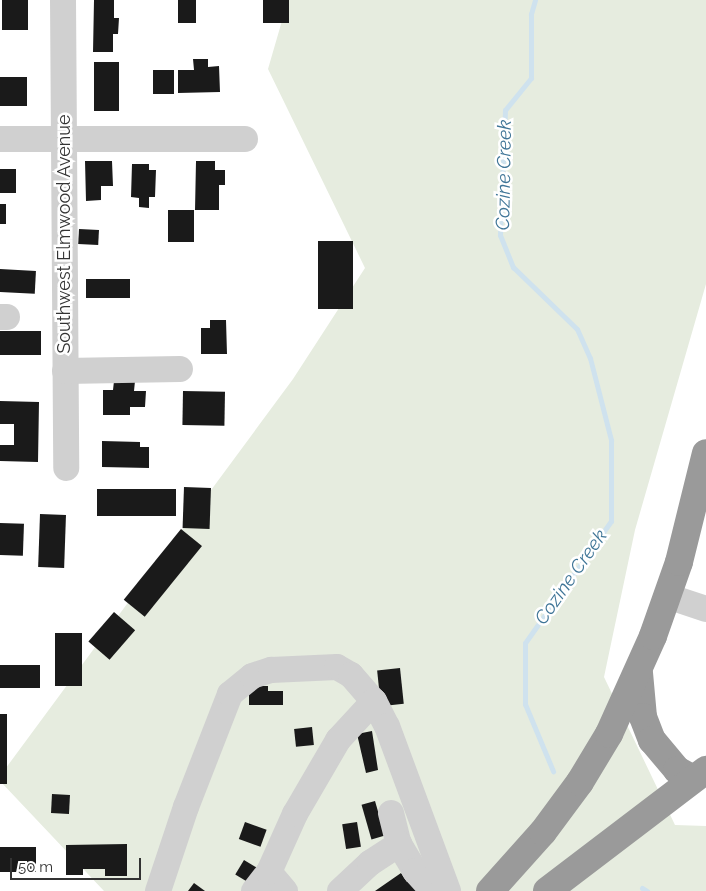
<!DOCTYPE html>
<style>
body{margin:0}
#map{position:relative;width:706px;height:891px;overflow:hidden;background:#fff;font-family:Raleway,sans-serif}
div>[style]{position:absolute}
.green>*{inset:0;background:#e6ecdf}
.stream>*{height:5px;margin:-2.5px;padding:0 2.5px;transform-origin:2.5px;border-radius:2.5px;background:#cfe2ee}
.building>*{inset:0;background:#1a1a1a;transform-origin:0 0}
.minor>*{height:26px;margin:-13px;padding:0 13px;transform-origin:13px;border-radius:13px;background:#d0d0d0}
.highway>*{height:28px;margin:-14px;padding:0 14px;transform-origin:14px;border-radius:14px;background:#9a9a9a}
span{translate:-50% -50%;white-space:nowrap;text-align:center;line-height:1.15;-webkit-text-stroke:5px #fff;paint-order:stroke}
.street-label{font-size:18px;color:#333}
.water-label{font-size:19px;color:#3f7597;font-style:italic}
.scale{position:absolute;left:10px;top:858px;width:131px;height:22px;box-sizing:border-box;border:2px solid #333;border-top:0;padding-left:6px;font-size:15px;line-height:18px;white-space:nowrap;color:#333;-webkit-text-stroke:4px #fff;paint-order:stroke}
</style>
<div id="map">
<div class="green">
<i style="clip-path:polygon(288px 0,706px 0,706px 284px,635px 530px,604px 677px,675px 825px,706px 826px,706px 891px,104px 891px,0 781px,0 776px,293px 379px,365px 268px,268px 69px)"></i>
</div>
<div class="stream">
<i style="left:535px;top:0;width:15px;rotate:106deg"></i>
<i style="left:531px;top:14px;width:64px;rotate:90deg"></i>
<i style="left:531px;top:78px;width:41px;rotate:129.1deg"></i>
<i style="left:505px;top:110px;width:125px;rotate:92.3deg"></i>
<i style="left:500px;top:235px;width:35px;rotate:68deg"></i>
<i style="left:513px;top:267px;width:89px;rotate:44.1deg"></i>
<i style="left:577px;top:329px;width:32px;rotate:66deg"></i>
<i style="left:590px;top:358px;width:85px;rotate:75.6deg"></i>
<i style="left:611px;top:440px;width:81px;rotate:90deg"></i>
<i style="left:611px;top:521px;width:149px;rotate:125.2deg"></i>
<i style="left:525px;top:643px;width:61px;rotate:90deg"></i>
<i style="left:525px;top:704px;width:73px;rotate:67.3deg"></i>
<i style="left:642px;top:888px;width:6px;rotate:31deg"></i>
</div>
<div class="building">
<i style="left:2px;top:0;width:26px;height:30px"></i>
<i style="clip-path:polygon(94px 0,114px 0,114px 18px,119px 18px,118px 34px,113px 34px,113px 52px,93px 52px)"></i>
<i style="left:178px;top:0;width:18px;height:23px"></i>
<i style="left:263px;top:0;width:26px;height:23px"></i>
<i style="clip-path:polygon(193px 59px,208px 59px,208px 67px,219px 66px,220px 92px,178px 93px,178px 70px,194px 70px)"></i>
<i style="left:94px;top:62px;width:25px;height:49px"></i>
<i style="left:153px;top:70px;width:21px;height:24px"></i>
<i style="left:0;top:77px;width:27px;height:29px"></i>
<i style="clip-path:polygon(85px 161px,112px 161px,113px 186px,101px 186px,101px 200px,86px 201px)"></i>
<i style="clip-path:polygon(196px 161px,215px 161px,215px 170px,225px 170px,225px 185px,219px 185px,219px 210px,195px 210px)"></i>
<i style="clip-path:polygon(132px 164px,149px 164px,149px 170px,156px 170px,155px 197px,149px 197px,149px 208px,139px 207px,139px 198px,131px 197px)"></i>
<i style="left:0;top:169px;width:16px;height:24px"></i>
<i style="left:0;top:204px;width:6px;height:20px"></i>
<i style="left:168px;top:210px;width:26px;height:32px"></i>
<i style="left:79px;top:229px;width:20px;height:15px;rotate:3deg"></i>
<i style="left:318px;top:241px;width:35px;height:68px"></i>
<i style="left:0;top:269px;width:36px;height:23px;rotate:3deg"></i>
<i style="left:86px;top:279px;width:44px;height:19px"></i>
<i style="clip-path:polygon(210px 320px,226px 320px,227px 354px,201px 354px,201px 328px,210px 328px)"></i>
<i style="left:0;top:331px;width:41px;height:24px"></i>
<i style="clip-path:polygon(114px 381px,135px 381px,134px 391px,146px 391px,145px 407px,130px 407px,130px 415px,103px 415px,103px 390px,113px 390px)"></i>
<i style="left:183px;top:391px;width:42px;height:34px;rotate:1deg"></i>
<i style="clip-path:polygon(0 401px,39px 402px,38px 462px,0 461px,0 445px,14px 445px,14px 424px,0 424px)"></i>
<i style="clip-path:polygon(102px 441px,140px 442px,140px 447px,149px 447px,149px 468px,102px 467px)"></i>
<i style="left:184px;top:487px;width:27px;height:41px;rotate:2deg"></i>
<i style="left:176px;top:489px;width:27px;height:79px;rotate:90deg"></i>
<i style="left:40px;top:514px;width:26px;height:53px;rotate:2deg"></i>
<i style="left:0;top:523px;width:24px;height:32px;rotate:2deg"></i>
<i style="left:181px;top:529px;width:27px;height:91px;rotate:39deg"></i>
<i style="left:114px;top:612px;width:28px;height:39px;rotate:41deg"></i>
<i style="left:55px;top:633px;width:27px;height:53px"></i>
<i style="left:0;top:665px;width:40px;height:23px"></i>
<i style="left:400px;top:668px;width:36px;height:23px;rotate:84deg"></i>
<i style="clip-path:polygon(249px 686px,268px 686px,268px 691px,283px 691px,283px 705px,249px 705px)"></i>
<i style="left:0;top:714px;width:7px;height:70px"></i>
<i style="left:312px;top:727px;width:18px;height:18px;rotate:84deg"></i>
<i style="clip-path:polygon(372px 731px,378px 770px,366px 773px,357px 734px)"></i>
<i style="left:52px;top:794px;width:18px;height:19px;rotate:3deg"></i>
<i style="left:375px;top:801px;width:36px;height:14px;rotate:74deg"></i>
<i style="left:245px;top:822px;width:23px;height:18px;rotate:20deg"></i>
<i style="left:357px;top:822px;width:25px;height:15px;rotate:81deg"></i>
<i style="clip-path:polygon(127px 844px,127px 876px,105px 876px,105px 869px,83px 869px,83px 875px,66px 875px,66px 845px)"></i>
<i style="left:36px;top:847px;width:25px;height:36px;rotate:90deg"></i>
<i style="left:244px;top:860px;width:17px;height:17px;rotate:31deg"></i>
<i style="clip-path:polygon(401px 873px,407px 882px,414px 877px,422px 891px,375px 891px)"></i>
<i style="clip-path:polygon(194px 883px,205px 891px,188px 891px)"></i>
</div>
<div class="minor">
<i style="left:63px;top:0;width:468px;rotate:89.6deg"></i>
<i style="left:0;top:139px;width:245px"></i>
<i style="left:0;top:317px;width:7px"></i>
<i style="left:65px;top:371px;width:115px;rotate:-1deg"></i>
<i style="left:667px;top:596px;width:41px;rotate:18.4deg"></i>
<i style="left:391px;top:813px;width:32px;rotate:76deg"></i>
<i style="left:399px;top:844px;width:31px;rotate:59deg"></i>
<i style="left:415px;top:871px;width:27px;rotate:48deg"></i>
<i style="left:269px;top:872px;width:25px;rotate:50deg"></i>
<i style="left:158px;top:891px;width:89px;rotate:-71.6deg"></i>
<i style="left:186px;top:807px;width:121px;rotate:-68.7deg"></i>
<i style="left:230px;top:694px;width:28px;rotate:-39deg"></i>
<i style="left:252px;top:676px;width:20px;rotate:-18deg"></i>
<i style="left:271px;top:670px;width:66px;rotate:-2.6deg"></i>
<i style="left:337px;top:667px;width:16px;rotate:30deg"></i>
<i style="left:351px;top:675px;width:35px;rotate:49deg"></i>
<i style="left:374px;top:701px;width:28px;rotate:63deg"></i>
<i style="left:387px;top:726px;width:176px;rotate:69.7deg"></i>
<i style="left:254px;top:891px;width:24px;rotate:-52deg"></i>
<i style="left:269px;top:872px;width:64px;rotate:-65.9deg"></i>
<i style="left:295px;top:814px;width:86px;rotate:-59.8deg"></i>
<i style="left:338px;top:740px;width:53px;rotate:-47.3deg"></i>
<i style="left:340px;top:891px;width:41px;rotate:-43deg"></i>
<i style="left:370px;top:863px;width:35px;rotate:-33deg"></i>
</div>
<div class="highway">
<i style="left:639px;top:673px;width:44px;rotate:84.8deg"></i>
<i style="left:643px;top:717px;width:25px;rotate:69deg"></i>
<i style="left:652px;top:740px;width:39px;rotate:50deg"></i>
<i style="left:677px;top:770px;width:18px;rotate:29deg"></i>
<i style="left:490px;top:891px;width:79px;rotate:-48.1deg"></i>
<i style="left:543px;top:832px;width:62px;rotate:-53.5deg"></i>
<i style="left:580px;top:782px;width:56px;rotate:-58.9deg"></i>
<i style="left:609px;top:734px;width:107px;rotate:-65.8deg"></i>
<i style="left:653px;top:636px;width:78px;rotate:-70.6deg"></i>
<i style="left:679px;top:562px;width:112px;rotate:-76.1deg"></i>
<i style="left:547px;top:891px;width:200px;rotate:-37.3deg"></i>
</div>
<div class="street-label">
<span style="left:64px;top:234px;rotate:-90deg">Southwest Elmwood Avenue</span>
</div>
<div class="water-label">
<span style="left:504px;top:175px;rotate:-89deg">Cozine Creek</span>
<span style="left:571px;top:577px;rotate:-55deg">Cozine Creek</span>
</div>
<div class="scale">50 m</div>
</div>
